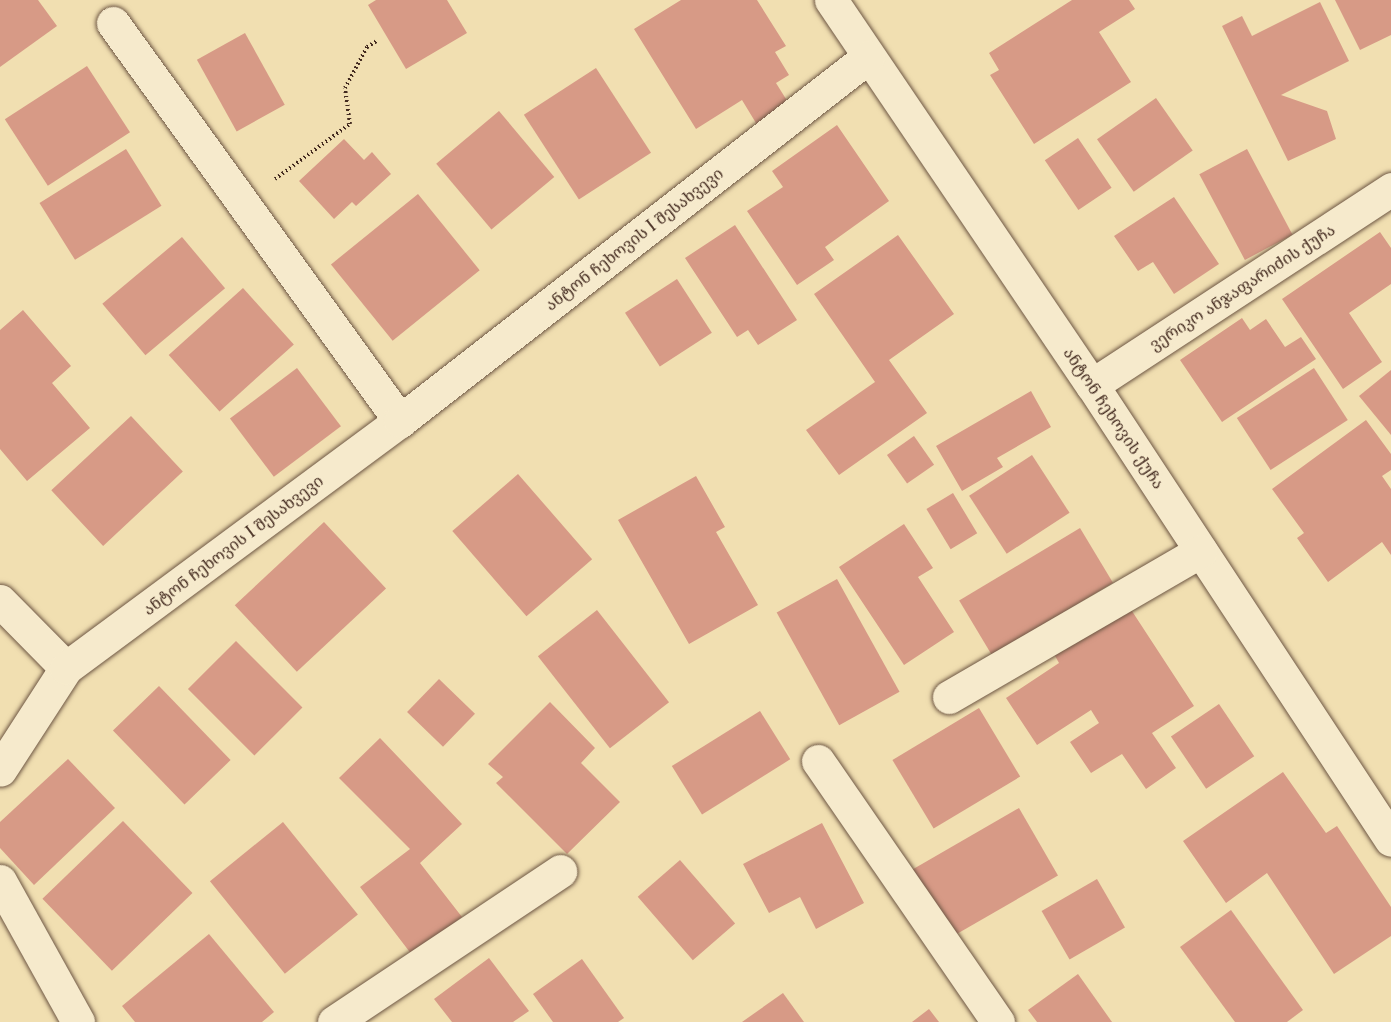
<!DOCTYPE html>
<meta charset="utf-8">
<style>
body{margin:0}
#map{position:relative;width:1391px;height:1022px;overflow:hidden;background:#f1dfb1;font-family:"Libre Caslon Text","Noto Serif Georgian",serif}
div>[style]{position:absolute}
.building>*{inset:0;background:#d79a86;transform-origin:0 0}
.path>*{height:4px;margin-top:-2px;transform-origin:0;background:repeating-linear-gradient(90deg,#432a1f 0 1.5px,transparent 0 4.5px)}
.roads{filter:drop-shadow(0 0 2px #6e5744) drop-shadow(0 0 2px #6e5744)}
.minor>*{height:33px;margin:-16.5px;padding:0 16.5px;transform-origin:16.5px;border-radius:16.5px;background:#f6eacc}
span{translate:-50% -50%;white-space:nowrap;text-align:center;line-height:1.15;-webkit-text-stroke:6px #f6eacc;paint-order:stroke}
.street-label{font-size:16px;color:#432a1f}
</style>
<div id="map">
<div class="building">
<i style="clip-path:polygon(0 0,38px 0,57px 26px,0 67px)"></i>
<i style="clip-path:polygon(376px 0,447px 0,467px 33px,406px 69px,368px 5px)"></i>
<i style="clip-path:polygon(681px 0,757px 0,786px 46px,775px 52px,789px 75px,776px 83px,791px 107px,759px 128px,742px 100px,696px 129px,634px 29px)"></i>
<i style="clip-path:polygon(1072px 0,1129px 0,1135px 9px,1099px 32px,1131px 82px,1034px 144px,990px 75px,999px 70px,989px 53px)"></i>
<i style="clip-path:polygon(1335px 0,1391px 0,1391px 35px,1360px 50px)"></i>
<i style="clip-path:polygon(1320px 2px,1349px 61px,1281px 95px,1327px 111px,1336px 139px,1288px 161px,1222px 26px,1242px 16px,1252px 36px)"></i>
<i style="left:245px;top:33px;width:82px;height:55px;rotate:61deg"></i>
<i style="left:87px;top:66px;width:79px;height:98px;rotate:57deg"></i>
<i style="left:596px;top:68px;width:101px;height:86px;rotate:57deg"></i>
<i style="left:1156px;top:98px;width:64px;height:72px;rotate:55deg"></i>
<i style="left:499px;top:111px;width:86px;height:82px;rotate:50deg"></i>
<i style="clip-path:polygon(837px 125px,889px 201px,825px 247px,834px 260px,797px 285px,747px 211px,783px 187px,772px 171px)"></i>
<i style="left:1078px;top:138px;width:60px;height:40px;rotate:56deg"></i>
<i style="clip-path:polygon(344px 139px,364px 160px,372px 152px,391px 174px,356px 206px,352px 202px,334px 219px,299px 181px)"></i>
<i style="left:126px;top:149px;width:67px;height:102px;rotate:58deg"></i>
<i style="left:1247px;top:149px;width:97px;height:54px;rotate:62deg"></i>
<i style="left:418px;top:194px;width:98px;height:112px;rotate:51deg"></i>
<i style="clip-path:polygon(1174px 197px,1219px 264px,1174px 294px,1153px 262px,1138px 271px,1114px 236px)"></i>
<i style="clip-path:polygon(735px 225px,797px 320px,758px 345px,748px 330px,737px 337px,685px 258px)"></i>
<i style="clip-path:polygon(1380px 232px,1391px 248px,1391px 284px,1349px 313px,1382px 362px,1343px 389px,1282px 299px)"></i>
<i style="clip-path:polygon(898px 235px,954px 314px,889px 360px,927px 413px,839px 475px,806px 430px,875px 382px,814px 294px)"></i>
<i style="left:182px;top:237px;width:67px;height:104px;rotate:50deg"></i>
<i style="left:677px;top:279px;width:64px;height:62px;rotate:57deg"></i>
<i style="left:243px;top:288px;width:76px;height:100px;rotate:48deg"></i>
<i style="clip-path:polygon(23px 310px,71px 366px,52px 383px,90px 428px,27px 481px,0 449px,0 330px)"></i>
<i style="clip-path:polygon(1242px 318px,1250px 330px,1266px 319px,1285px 347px,1301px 337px,1316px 359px,1222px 422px,1180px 360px)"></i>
<i style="left:297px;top:368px;width:73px;height:84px;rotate:53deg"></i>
<i style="left:1314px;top:368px;width:62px;height:92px;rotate:57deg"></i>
<i style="clip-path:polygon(1391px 370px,1391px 435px,1359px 396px)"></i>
<i style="clip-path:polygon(1031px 391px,1051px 427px,997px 458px,1003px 467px,962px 491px,936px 446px)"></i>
<i style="left:131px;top:416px;width:76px;height:109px;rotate:47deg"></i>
<i style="clip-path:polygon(1366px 420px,1391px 454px,1391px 470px,1382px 476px,1391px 489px,1391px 555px,1382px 542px,1328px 582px,1297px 538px,1304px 533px,1272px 489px)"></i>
<i style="left:914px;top:436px;width:35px;height:33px;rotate:55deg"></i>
<i style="left:1032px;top:455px;width:69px;height:75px;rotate:57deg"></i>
<i style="left:518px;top:474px;width:113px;height:87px;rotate:49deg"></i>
<i style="clip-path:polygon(696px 476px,725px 527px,716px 532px,758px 605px,689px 644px,618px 520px)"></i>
<i style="left:953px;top:493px;width:47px;height:31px;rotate:59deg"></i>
<i style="left:324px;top:522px;width:91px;height:122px;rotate:47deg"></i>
<i style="clip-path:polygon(904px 524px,933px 568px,918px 577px,954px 632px,904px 665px,839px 567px)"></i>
<i style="left:1080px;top:528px;width:64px;height:141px;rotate:59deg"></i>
<i style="left:837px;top:579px;width:129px;height:69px;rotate:61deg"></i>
<i style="clip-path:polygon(1128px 605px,1194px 706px,1152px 733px,1176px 768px,1146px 789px,1122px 754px,1091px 773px,1070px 742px,1099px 723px,1091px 710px,1037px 745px,1006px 698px,1059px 663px,1054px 654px)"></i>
<i style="left:597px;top:610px;width:117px;height:75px;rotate:52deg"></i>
<i style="left:236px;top:641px;width:94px;height:68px;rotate:45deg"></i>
<i style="left:439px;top:679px;width:50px;height:46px;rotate:44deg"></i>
<i style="left:159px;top:686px;width:103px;height:64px;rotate:46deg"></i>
<i style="clip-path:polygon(550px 702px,595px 748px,581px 763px,620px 802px,567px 854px,496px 783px,503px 777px,488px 764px)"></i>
<i style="left:1219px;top:704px;width:63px;height:58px;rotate:56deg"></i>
<i style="left:979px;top:708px;width:80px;height:101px;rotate:59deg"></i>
<i style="left:760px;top:711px;width:57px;height:104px;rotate:58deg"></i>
<i style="clip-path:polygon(380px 738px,462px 824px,420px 863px,462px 917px,412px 955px,360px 887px,410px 849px,339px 778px)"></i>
<i style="clip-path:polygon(68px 759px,115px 808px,34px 885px,0 848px,0 822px)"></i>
<i style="clip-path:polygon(1283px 772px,1326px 833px,1337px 826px,1391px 907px,1391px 936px,1334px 974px,1267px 873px,1226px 903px,1183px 841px)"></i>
<i style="left:1019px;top:808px;width:78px;height:129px;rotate:60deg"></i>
<i style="left:123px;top:821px;width:100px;height:112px;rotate:46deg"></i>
<i style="left:283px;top:822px;width:119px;height:94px;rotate:51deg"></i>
<i style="clip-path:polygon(822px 823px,864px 903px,816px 929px,800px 897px,769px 913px,743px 864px)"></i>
<i style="left:680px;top:860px;width:84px;height:56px;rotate:49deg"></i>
<i style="left:1097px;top:879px;width:56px;height:64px;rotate:60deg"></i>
<i style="clip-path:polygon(1231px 910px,1303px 1010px,1287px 1022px,1235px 1022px,1180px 947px)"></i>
<i style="clip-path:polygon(209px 934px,274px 1012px,262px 1022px,135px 1022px,122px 1006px)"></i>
<i style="clip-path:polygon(489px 958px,529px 1011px,513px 1022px,452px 1022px,434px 999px)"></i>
<i style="clip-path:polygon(582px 959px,624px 1018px,618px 1022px,553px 1022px,533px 994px)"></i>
<i style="clip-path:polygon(1078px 974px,1112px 1022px,1037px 1022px,1028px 1010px)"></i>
<i style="clip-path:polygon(783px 993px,804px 1022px,742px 1022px)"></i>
<i style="clip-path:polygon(929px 1009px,939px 1022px,912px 1022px)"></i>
</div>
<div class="path">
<i style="left:275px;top:179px;width:93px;rotate:-36.3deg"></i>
<i style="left:350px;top:124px;width:36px;rotate:-98deg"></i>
<i style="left:345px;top:88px;width:47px;rotate:-61.8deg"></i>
<i style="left:367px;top:47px;width:13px;rotate:-32deg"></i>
</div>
<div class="roads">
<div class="minor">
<i style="left:831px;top:0;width:465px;rotate:55.9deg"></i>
<i style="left:1092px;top:385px;width:544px;rotate:56.69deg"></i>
<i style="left:113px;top:23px;width:491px;rotate:54.2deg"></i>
<i style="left:1092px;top:385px;width:358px;rotate:-33.2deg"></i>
<i style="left:0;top:601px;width:94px;rotate:45.4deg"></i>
<i style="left:66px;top:668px;width:121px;rotate:122.9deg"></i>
<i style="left:66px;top:668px;width:415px;rotate:-36.5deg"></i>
<i style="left:400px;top:421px;width:593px;rotate:-37.87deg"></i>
<i style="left:949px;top:697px;width:291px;rotate:-30.1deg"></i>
<i style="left:818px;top:761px;width:317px;rotate:55.4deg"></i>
<i style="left:0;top:881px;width:161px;rotate:61deg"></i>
<i style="left:334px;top:1022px;width:272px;rotate:-33.7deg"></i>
</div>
</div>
<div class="street-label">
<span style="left:634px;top:239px;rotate:-38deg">ანტონ ჩეხოვის I შესახვევი</span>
<span style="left:1242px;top:287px;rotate:-33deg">ვერიკო ანჯაფარიძის ქუჩა</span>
<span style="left:1114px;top:418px;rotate:56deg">ანტონ ჩეხოვის ქუჩა</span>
<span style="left:233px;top:545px;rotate:-37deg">ანტონ ჩეხოვის I შესახვევი</span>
</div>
</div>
